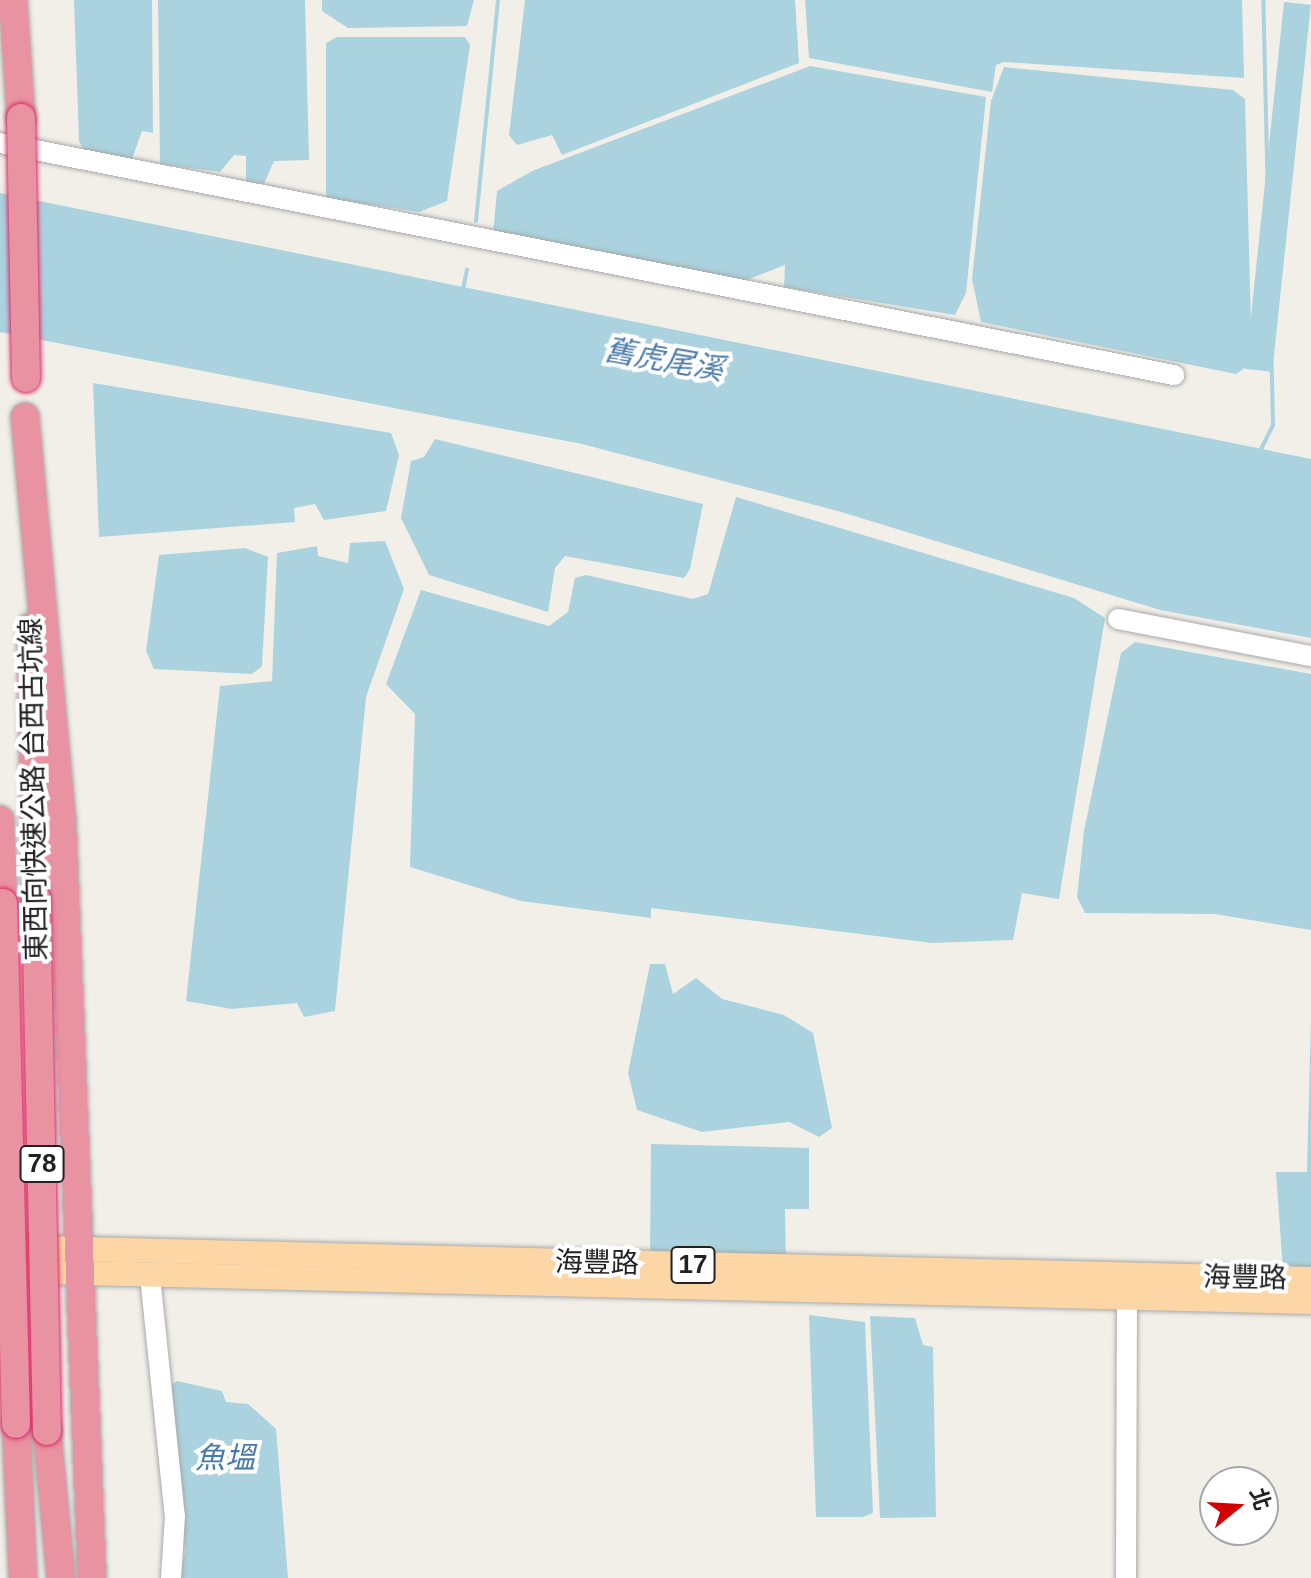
<!DOCTYPE html>
<meta charset="utf-8">
<style>
body{margin:0}
#map{position:relative;width:1311px;height:1578px;overflow:hidden;background:#f2efe9;font-family:Arial,"Noto Sans TC",sans-serif}
div>[style]{position:absolute}
.water>*{inset:0;background:#aad3df;transform-origin:0 0}
.stream>*{height:4px;margin:-2px;padding:0 2px;transform-origin:2px;border-radius:2px;background:#aad3df}
.roads{filter:drop-shadow(0 0 2px #a9a9a9) drop-shadow(0 0 2px #a9a9a9)}
.minor>*{height:20px;margin:-10px;padding:0 10px;transform-origin:10px;border-radius:10px;background:#fff}
.major>*{height:24px;margin:-12px;padding:0 12px;transform-origin:12px;border-radius:12px;background:#fcd6a4}
.highway>*{height:28px;margin:-14px;padding:0 14px;transform-origin:14px;border-radius:14px;background:#e892a2}
.bridges{filter:drop-shadow(0 0 2px #dc2a67) drop-shadow(0 0 2px #dc2a67)}
.highway-bridge>*{height:28px;margin:-14px;padding:0 14px;transform-origin:14px;border-radius:14px;background:#e892a2}
span{translate:-50% -50%;white-space:nowrap;text-align:center;line-height:1.15;-webkit-text-stroke:8px #fff;paint-order:stroke}
.shield-label span{padding:2px 6px;background:#fff;border:2px solid;border-radius:6px;-webkit-text-stroke-width:0}
.shield-label{font-size:26px;color:#222;font-weight:700}
.street-label{font-size:28px;color:#222}
.water-label{font-size:30px;color:#4a7aab;font-style:italic}
.north{position:absolute;left:1199px;top:1466px;width:80px;height:80px;box-sizing:border-box;background:#fff;border:2px solid #a7a7a7;border-radius:50%;rotate:72deg;font-size:22px;font-weight:700;line-height:32px;text-align:center;color:#222}
.north::after{content:'';display:block;margin:auto;width:28px;height:36px;background:#d40000;clip-path:polygon(50% 0,100% 100%,50% 72%,0 100%)}
</style>
<div id="map">
<div class="water">
<i style="clip-path:polygon(74px 0,152px 0,153px 133px,142px 131px,132px 159px,85px 153px,79px 141px)"></i>
<i style="clip-path:polygon(158px 0,305px 0,309px 160px,274px 161px,264px 184px,246px 181px,246px 156px,234px 155px,220px 172px,160px 164px)"></i>
<i style="clip-path:polygon(322px 0,474px 0,467px 26px,348px 28px,322px 11px)"></i>
<i style="clip-path:polygon(525px 0,795px 0,799px 63px,562px 155px,552px 135px,517px 145px,509px 135px)"></i>
<i style="clip-path:polygon(805px 0,1242px 0,1244px 78px,1004px 62px,996px 65px,992px 92px,809px 58px)"></i>
<i style="left:1284px;top:2px;width:27px;height:369px;rotate:6deg"></i>
<i style="clip-path:polygon(337px 37px,465px 37px,470px 45px,447px 201px,419px 212px,326px 198px,326px 43px)"></i>
<i style="clip-path:polygon(810px 66px,986px 97px,966px 293px,955px 315px,784px 287px,785px 265px,744px 281px,493px 234px,497px 191px,532px 171px)"></i>
<i style="clip-path:polygon(1004px 67px,1233px 90px,1245px 99px,1252px 363px,1236px 374px,981px 322px,972px 279px,991px 101px)"></i>
<i style="clip-path:polygon(0 193px,1311px 459px,1311px 638px,1160px 610px,838px 511px,582px 444px,0 332px)"></i>
<i style="clip-path:polygon(93px 383px,391px 433px,399px 455px,386px 511px,324px 520px,315px 504px,294px 508px,295px 522px,99px 537px)"></i>
<i style="clip-path:polygon(435px 439px,703px 504px,690px 569px,684px 578px,565px 556px,555px 568px,548px 612px,429px 575px,401px 518px,411px 461px,424px 457px)"></i>
<i style="clip-path:polygon(736px 497px,1074px 598px,1105px 618px,1059px 899px,1022px 893px,1013px 940px,932px 943px,651px 908px,651px 918px,521px 901px,410px 867px,415px 714px,386px 684px,421px 590px,549px 626px,568px 612px,575px 578px,586px 575px,693px 599px,708px 594px)"></i>
<i style="clip-path:polygon(385px 541px,404px 589px,366px 697px,335px 1011px,304px 1017px,297px 1003px,232px 1009px,186px 1001px,220px 686px,272px 681px,277px 553px,317px 546px,318px 556px,348px 563px,350px 543px)"></i>
<i style="clip-path:polygon(245px 548px,268px 557px,262px 666px,252px 674px,154px 669px,146px 651px,159px 555px)"></i>
<i style="clip-path:polygon(1135px 642px,1311px 674px,1311px 930px,1215px 914px,1085px 913px,1077px 897px,1084px 831px,1121px 653px)"></i>
<i style="clip-path:polygon(650px 964px,665px 964px,673px 994px,696px 978px,722px 999px,784px 1015px,813px 1033px,832px 1128px,819px 1137px,789px 1122px,702px 1132px,637px 1110px,628px 1073px)"></i>
<i style="clip-path:polygon(1311px 1019px,1311px 1272px,1283px 1271px,1276px 1172px,1307px 1172px)"></i>
<i style="clip-path:polygon(651px 1144px,809px 1148px,809px 1209px,785px 1209px,786px 1267px,650px 1258px)"></i>
<i style="clip-path:polygon(809px 1315px,865px 1322px,873px 1513px,863px 1517px,816px 1517px)"></i>
<i style="clip-path:polygon(870px 1316px,915px 1318px,923px 1345px,933px 1347px,936px 1517px,880px 1518px)"></i>
<i style="clip-path:polygon(177px 1381px,222px 1391px,226px 1402px,248px 1404px,276px 1429px,288px 1578px,180px 1578px,185px 1552px,171px 1385px)"></i>
</div>
<div class="stream">
<i style="left:476px;top:221px;width:222px;rotate:-84.3deg"></i>
<i style="left:463px;top:290px;width:21px;rotate:-79deg"></i>
<i style="left:1261px;top:449px;width:27px;rotate:-63deg"></i>
<i style="left:1273px;top:425px;width:425px;rotate:-91.3deg"></i>
</div>
<div class="roads">
<div class="minor">
<i style="left:0;top:143px;width:1197px;rotate:11.18deg"></i>
<i style="left:1118px;top:619px;width:197px;rotate:10.9deg"></i>
<i style="left:150px;top:1276px;width:241px;rotate:84.1deg"></i>
<i style="left:175px;top:1516px;width:62px;rotate:93.7deg"></i>
<i style="left:1126px;top:1578px;width:279px;rotate:-89.8deg"></i>
</div>
<div class="major">
<i style="left:0;top:1247px;width:1311px;rotate:1.4deg"></i>
<i style="left:0;top:1271px;width:1311px;rotate:1.35deg"></i>
</div>
<div class="highway">
<i style="left:13px;top:0;width:118px;rotate:86.1deg"></i>
<i style="left:25px;top:417px;width:405px;rotate:84.8deg"></i>
<i style="left:62px;top:820px;width:759px;rotate:87.73deg"></i>
<i style="left:31px;top:627px;width:271px;rotate:88.9deg"></i>
<i style="left:0;top:820px;width:83px;rotate:87.9deg"></i>
<i style="left:16px;top:1424px;width:154px;rotate:87.4deg"></i>
<i style="left:47px;top:1431px;width:148px;rotate:84.6deg"></i>
</div>
</div>
<div class="bridges">
<div class="highway-bridge">
<i style="left:21px;top:118px;width:260px;rotate:88.9deg"></i>
<i style="left:36px;top:898px;width:533px;rotate:88.82deg"></i>
<i style="left:3px;top:903px;width:521px;rotate:88.57deg"></i>
</div>
</div>
<div class="shield-label">
<span style="left:42px;top:1164px">78</span>
<span style="left:693px;top:1265px">17</span>
</div>
<div class="street-label">
<span style="left:34px;top:789px;rotate:-91deg">東西向快速公路 台西古坑線</span>
<span style="left:597px;top:1263px;rotate:1deg">海豐路</span>
<span style="left:1245px;top:1278px;rotate:1deg">海豐路</span>
</div>
<div class="water-label">
<span style="left:664px;top:360px;rotate:10deg">舊虎尾溪</span>
<span style="left:225px;top:1458px">魚塭</span>
</div>
<div class="north">北</div>
</div>
